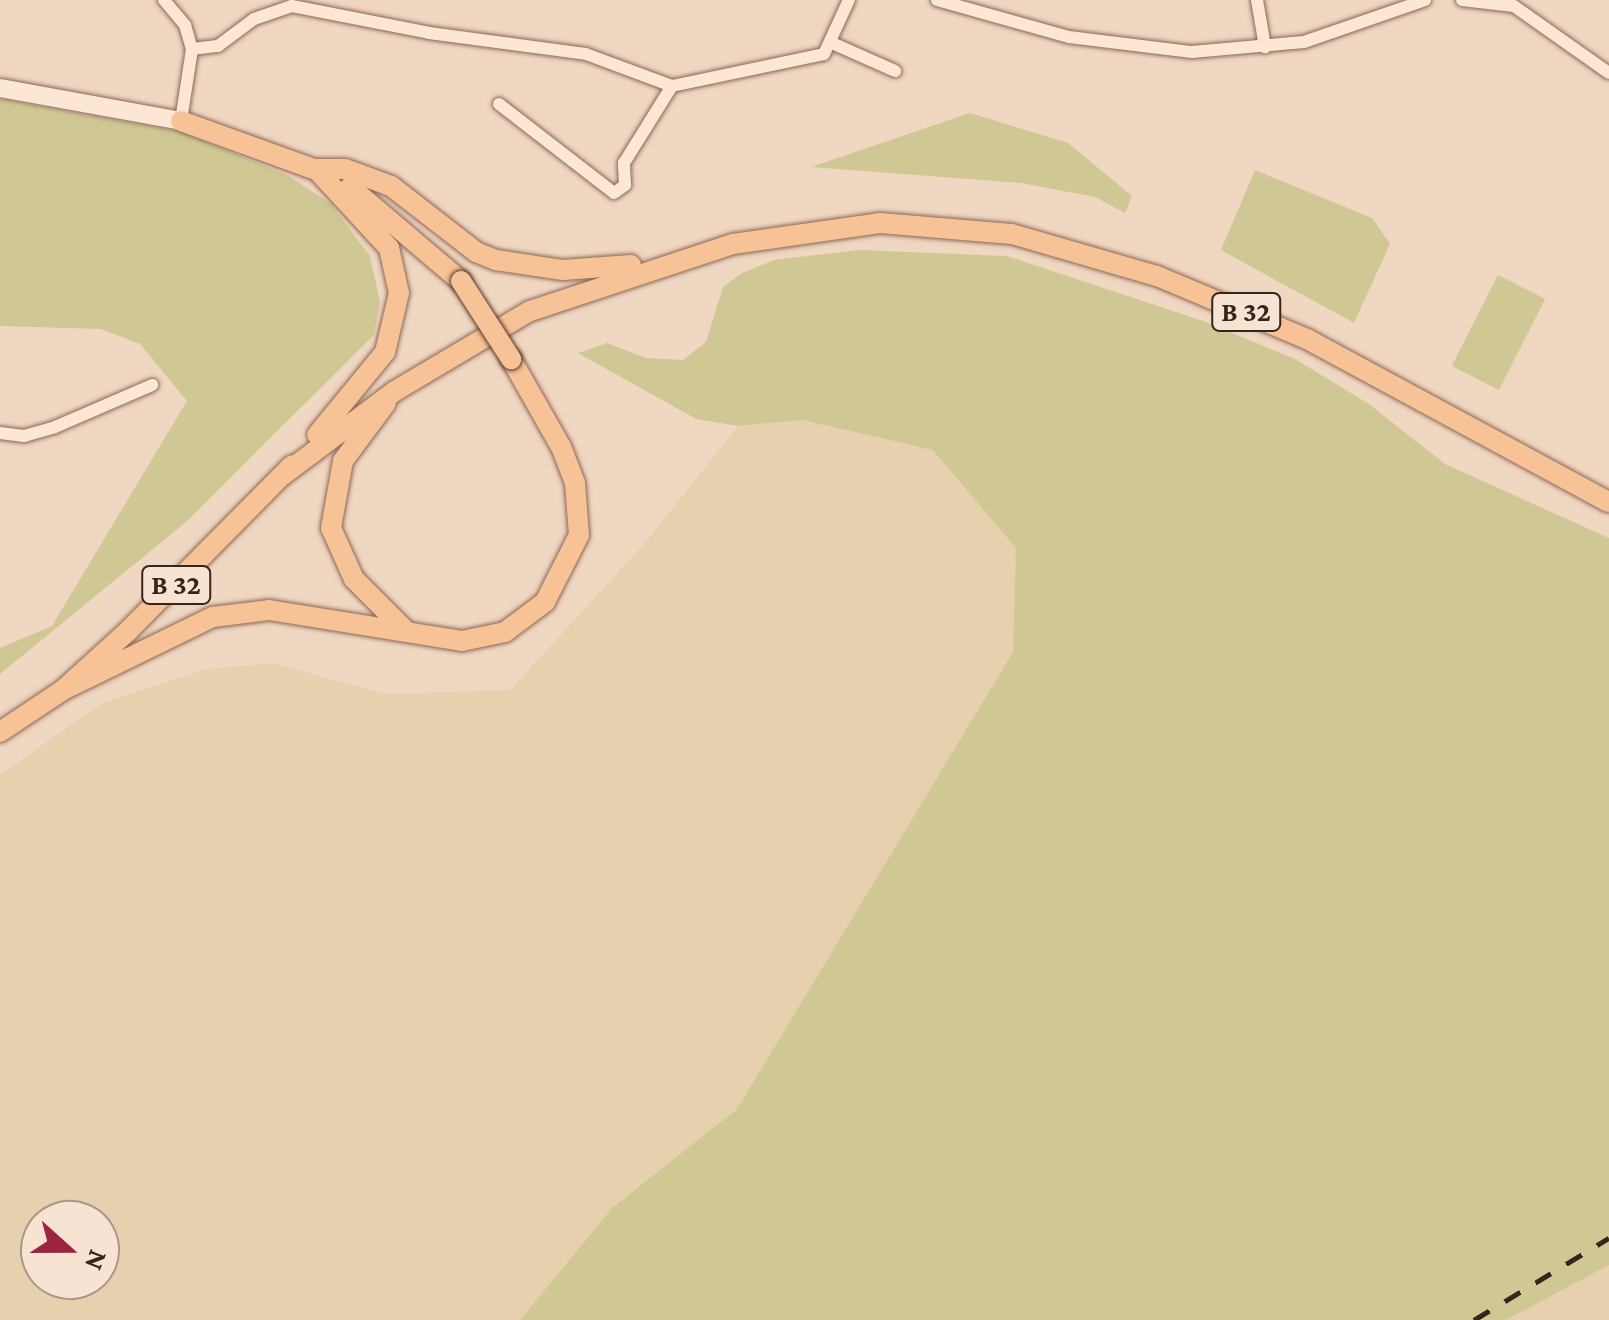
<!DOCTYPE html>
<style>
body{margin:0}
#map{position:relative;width:1609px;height:1320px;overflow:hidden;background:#f0d7c1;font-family:"Crimson Pro",serif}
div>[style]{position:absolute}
.farmland>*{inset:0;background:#e6d0ae}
.green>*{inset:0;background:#cfc894;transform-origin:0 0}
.roads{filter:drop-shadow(0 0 2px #8b6757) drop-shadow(0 0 2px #8b6757)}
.street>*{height:12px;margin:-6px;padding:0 6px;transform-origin:6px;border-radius:6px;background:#fbe7d4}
.secondary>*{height:18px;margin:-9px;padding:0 9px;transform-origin:9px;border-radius:9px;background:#fbe7d4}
.primary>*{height:20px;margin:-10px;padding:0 10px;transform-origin:10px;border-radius:10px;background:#f6c296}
.rail>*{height:5px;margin-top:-2.5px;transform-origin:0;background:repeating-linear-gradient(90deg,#39241c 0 18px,transparent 0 36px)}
.bridges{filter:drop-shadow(0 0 2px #58372c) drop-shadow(0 0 2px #58372c)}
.primary-bridge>*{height:20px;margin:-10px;padding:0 10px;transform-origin:10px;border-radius:10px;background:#f6c296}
span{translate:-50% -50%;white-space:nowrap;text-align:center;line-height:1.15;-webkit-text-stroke:9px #f7e3d1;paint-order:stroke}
.shield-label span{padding:2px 8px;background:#f7e3d1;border:2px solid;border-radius:8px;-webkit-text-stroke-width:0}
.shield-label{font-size:28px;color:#39241c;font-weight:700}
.north{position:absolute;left:20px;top:1200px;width:100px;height:100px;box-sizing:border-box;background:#f7e3d1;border:2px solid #ab9789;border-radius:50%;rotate:111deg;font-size:28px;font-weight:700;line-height:40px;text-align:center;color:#39241c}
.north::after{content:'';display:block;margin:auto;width:35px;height:45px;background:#9d2440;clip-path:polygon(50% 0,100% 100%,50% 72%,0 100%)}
</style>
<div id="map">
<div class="farmland">
<i style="clip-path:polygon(evenodd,803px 420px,933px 450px,978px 497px,1016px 548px,1013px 652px,737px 1109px,612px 1208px,520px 1320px,0 1320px,0 775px,102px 703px,207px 669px,273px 663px,385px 694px,510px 690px,643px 545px,738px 426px,803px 420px,40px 1220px,100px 1220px,100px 1280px,40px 1280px,40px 1220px)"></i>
<i style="clip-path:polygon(1609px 1265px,1609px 1320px,1506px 1320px)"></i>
</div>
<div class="green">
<i style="clip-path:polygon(0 99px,182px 132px,289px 176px,331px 204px,370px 256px,380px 302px,374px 335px,186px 522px,0 674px,0 648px,52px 626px,187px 401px,140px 344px,101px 329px,0 326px)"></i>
<i style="clip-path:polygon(970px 113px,1068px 143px,1132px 196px,1125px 213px,1095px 197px,1021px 183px,811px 167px)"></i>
<i style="clip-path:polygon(1255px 170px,1372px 218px,1390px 244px,1354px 323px,1221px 250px)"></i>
<i style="clip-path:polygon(859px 250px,1007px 256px,1203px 321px,1295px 359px,1369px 404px,1445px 464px,1609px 538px,1609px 1265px,1506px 1320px,520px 1320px,612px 1208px,737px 1109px,1013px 652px,1016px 548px,933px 450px,803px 420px,738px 426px,696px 419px,578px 353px,607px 343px,646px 358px,683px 360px,706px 342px,723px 287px,742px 273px,774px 260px)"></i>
<i style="left:1498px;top:275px;width:53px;height:102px;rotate:27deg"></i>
</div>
<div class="roads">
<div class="street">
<i style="left:164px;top:0;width:33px;rotate:50deg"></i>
<i style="left:185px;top:25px;width:25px;rotate:74deg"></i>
<i style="left:192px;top:49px;width:73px;rotate:98.7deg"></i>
<i style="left:937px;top:0;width:137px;rotate:15.7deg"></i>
<i style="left:1069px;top:37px;width:124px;rotate:7deg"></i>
<i style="left:1192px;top:52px;width:112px;rotate:-5.1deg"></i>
<i style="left:1304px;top:42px;width:128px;rotate:-19.1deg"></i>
<i style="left:1257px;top:0;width:48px;rotate:80.3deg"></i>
<i style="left:1462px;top:0;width:52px;rotate:6.6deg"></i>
<i style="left:1514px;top:6px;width:116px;rotate:35.2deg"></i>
<i style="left:834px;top:44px;width:67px;rotate:23.9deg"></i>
<i style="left:192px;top:49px;width:26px;rotate:-7deg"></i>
<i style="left:218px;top:46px;width:45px;rotate:-36.9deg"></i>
<i style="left:254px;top:19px;width:40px;rotate:-18.9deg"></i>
<i style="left:292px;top:6px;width:140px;rotate:11.1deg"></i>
<i style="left:429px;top:33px;width:158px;rotate:7.6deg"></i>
<i style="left:586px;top:54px;width:92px;rotate:20.4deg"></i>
<i style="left:672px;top:86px;width:155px;rotate:-11.9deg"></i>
<i style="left:824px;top:54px;width:60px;rotate:-65.2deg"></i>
<i style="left:499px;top:104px;width:145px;rotate:37.7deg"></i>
<i style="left:614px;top:193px;width:14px;rotate:-36deg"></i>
<i style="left:625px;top:185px;width:22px;rotate:-93deg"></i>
<i style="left:624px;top:163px;width:91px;rotate:-58.1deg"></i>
<i style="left:0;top:433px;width:24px;rotate:7deg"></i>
<i style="left:24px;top:436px;width:32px;rotate:-16deg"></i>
<i style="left:55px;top:427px;width:106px;rotate:-23.4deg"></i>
</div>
<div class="secondary">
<i style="left:0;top:88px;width:184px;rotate:10.3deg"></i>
</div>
<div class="primary">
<i style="left:181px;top:121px;width:153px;rotate:19.9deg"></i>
<i style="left:316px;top:169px;width:108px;rotate:47.3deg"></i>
<i style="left:389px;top:248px;width:46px;rotate:77.5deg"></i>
<i style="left:399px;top:293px;width:61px;rotate:103.3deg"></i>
<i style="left:385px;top:352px;width:107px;rotate:129.3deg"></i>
<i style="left:316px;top:169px;width:29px"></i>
<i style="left:345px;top:169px;width:49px;rotate:20.3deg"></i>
<i style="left:391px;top:186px;width:108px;rotate:37.8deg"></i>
<i style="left:476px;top:252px;width:22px;rotate:22deg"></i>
<i style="left:496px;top:260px;width:68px;rotate:8.5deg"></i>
<i style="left:563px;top:270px;width:68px;rotate:-4.2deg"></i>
<i style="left:350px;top:187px;width:145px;rotate:40.3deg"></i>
<i style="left:386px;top:403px;width:72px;rotate:126.6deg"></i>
<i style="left:343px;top:461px;width:68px;rotate:100.2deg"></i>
<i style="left:331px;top:528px;width:56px;rotate:65.7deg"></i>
<i style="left:354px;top:579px;width:74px;rotate:45deg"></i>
<i style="left:283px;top:475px;width:140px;rotate:-36.9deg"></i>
<i style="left:395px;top:391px;width:157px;rotate:-30.7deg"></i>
<i style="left:530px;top:311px;width:214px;rotate:-18.3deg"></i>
<i style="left:733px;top:244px;width:148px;rotate:-8.1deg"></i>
<i style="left:880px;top:223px;width:132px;rotate:4.8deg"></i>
<i style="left:1012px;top:234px;width:151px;rotate:16.2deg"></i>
<i style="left:1157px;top:276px;width:163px;rotate:22.8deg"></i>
<i style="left:1307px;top:339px;width:343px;rotate:28.4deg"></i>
<i style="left:63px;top:690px;width:167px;rotate:-26deg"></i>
<i style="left:213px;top:617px;width:56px;rotate:-7.1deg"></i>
<i style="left:269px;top:610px;width:195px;rotate:9.1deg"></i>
<i style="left:462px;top:641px;width:44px;rotate:-11.8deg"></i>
<i style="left:505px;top:632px;width:50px;rotate:-36.9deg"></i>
<i style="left:545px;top:602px;width:75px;rotate:-63.1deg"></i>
<i style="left:579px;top:535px;width:52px;rotate:-94.4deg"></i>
<i style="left:575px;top:483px;width:39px;rotate:-111deg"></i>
<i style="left:561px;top:447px;width:101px;rotate:-119.6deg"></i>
<i style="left:0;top:732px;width:76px;rotate:-33.7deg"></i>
<i style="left:63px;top:690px;width:88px;rotate:-42.2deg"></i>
<i style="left:128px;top:631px;width:233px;rotate:-45.3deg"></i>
</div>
</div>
<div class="rail">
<i style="left:1474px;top:1320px;width:158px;rotate:-31.3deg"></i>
</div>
<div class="bridges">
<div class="primary-bridge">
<i style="left:461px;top:281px;width:93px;rotate:57.3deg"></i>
</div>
</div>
<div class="shield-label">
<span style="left:1246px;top:312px">B 32</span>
<span style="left:176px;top:585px">B 32</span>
</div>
<div class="north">N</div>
</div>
